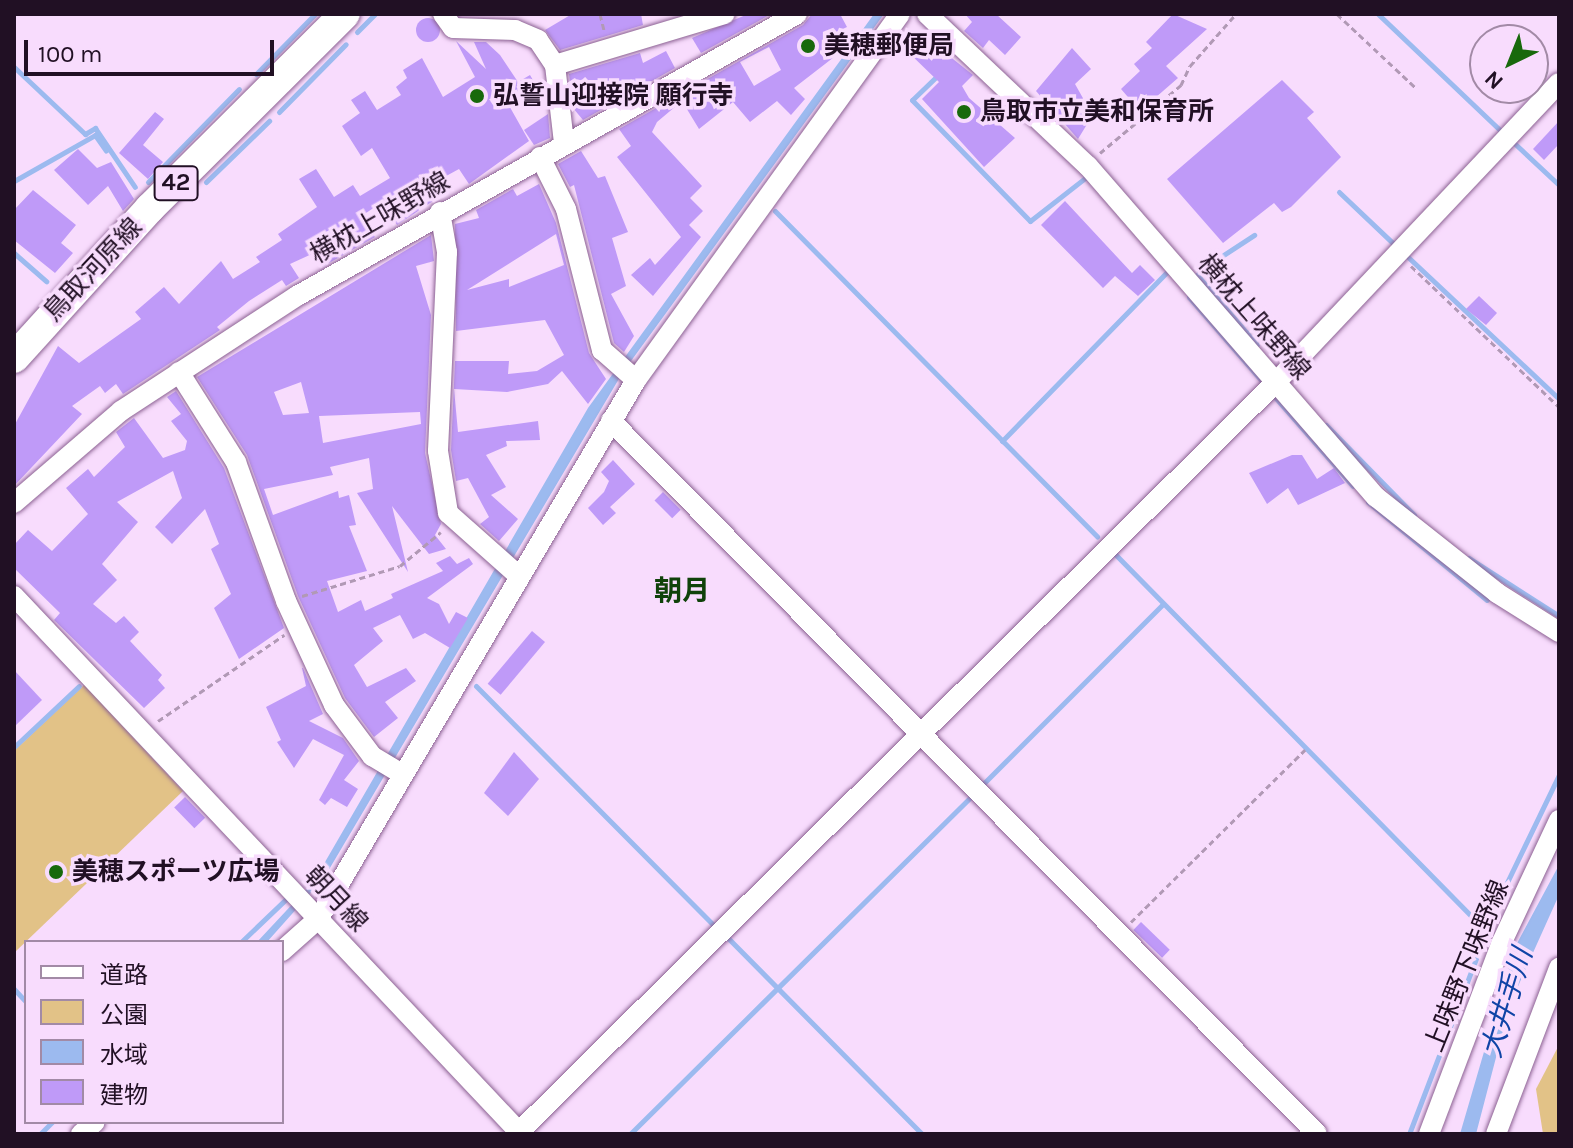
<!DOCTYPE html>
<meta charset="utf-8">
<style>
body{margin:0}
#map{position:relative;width:1573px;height:1148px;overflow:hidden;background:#f8dcfd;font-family:Karla,"Noto Sans JP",sans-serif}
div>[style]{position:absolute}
.green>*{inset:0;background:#e2c287}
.water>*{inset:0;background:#9cbaef}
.stream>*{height:5px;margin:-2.5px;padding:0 2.5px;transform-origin:2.5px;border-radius:2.5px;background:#9cbaef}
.building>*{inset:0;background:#bf9af8;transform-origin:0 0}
.round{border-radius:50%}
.path>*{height:3px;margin-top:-1.5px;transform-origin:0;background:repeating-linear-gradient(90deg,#b199b5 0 6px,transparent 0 10px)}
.roads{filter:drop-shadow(0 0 2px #8b6192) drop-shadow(0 0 2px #8b6192)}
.minor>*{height:20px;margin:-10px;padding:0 10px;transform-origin:10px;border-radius:10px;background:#fff}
.primary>*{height:30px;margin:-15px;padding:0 15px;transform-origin:15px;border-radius:15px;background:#fff}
.dots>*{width:22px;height:22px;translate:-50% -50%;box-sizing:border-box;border:4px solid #f8dcfd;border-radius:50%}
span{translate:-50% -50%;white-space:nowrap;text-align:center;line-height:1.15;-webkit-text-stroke:7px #f8dcfd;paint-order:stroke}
.shield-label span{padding:2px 6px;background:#f8dcfd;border:2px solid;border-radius:6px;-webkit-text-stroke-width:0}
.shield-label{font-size:24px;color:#211024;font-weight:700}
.poi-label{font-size:26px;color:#211024;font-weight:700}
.left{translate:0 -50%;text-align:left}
.street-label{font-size:26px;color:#211024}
.neighbourhood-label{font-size:28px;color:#10420a;font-weight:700}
.water-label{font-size:28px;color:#0f44a6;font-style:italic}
.frame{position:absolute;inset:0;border:16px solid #211024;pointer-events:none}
.legend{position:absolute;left:24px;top:940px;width:260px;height:184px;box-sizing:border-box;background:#f8dcfd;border:2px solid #a28aa6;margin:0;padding:10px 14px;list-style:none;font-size:24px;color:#211024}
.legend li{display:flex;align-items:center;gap:16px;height:40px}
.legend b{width:40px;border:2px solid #a28aa6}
.north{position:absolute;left:1469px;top:24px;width:80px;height:80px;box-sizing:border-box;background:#f8dcfd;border:2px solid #a28aa6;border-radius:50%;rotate:223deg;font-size:22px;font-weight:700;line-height:32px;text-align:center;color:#211024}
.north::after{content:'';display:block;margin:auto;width:28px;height:36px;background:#18690c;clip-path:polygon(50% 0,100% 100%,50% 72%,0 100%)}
.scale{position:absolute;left:24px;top:40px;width:250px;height:36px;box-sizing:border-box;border:4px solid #211024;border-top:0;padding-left:10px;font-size:24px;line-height:28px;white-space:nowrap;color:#211024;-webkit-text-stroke:6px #f8dcfd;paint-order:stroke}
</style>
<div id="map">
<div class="green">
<i style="clip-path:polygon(84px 685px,183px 791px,14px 953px,14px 751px)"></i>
<i style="clip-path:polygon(1559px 1045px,1559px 1134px,1543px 1134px,1536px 1089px)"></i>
</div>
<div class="water">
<i style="clip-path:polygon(874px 14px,884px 14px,623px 372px,324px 878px,267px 942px,257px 942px,314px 881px,588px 408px)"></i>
<i style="clip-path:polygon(1559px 865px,1559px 895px,1510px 1004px,1476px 1134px,1460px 1134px,1514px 949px)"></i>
</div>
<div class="stream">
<i style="left:1378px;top:14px;width:173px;rotate:43.6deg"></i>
<i style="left:357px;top:32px;width:25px;rotate:-45deg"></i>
<i style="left:14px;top:67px;width:98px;rotate:43.3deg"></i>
<i style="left:85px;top:134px;width:12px;rotate:-31deg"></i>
<i style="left:95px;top:128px;width:71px;rotate:55.9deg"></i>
<i style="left:256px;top:74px;width:84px;rotate:-45.5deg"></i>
<i style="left:938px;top:75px;width:36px;rotate:136deg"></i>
<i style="left:912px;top:100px;width:169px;rotate:45.7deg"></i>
<i style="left:1030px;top:221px;width:70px;rotate:-38deg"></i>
<i style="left:279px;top:112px;width:95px;rotate:-45.4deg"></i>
<i style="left:1513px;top:142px;width:63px;rotate:43.1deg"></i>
<i style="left:14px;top:181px;width:93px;rotate:-29.6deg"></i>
<i style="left:95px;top:135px;width:19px;rotate:55deg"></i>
<i style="left:148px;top:182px;width:130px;rotate:-45.6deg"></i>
<i style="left:206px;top:182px;width:88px;rotate:-44.1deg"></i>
<i style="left:1339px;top:192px;width:79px;rotate:43.5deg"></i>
<i style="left:775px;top:211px;width:458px;rotate:45.3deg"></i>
<i style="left:14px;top:253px;width:43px;rotate:41.2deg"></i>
<i style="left:1409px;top:258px;width:206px;rotate:43.2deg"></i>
<i style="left:1199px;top:271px;width:66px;rotate:-33.2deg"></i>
<i style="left:1197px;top:275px;width:92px;rotate:49.4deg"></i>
<i style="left:1189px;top:297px;width:111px;rotate:49deg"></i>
<i style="left:1275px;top:397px;width:118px;rotate:48.8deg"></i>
<i style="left:1326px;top:425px;width:126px;rotate:45.6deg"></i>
<i style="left:1002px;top:441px;width:235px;rotate:-45.7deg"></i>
<i style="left:1368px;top:502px;width:154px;rotate:39.5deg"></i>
<i style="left:1113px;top:552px;width:525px;rotate:45.46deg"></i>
<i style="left:1469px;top:558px;width:107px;rotate:32.8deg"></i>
<i style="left:476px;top:686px;width:338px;rotate:45.2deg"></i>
<i style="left:14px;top:747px;width:89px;rotate:-43.2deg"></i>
<i style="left:984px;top:783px;width:252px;rotate:-45deg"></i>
<i style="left:726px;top:936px;width:279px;rotate:45.3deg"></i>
<i style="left:241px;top:942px;width:61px;rotate:-43.7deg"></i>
<i style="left:14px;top:989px;width:18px;rotate:47deg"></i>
<i style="left:40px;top:1134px;width:17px;rotate:-45deg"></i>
<i style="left:630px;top:1134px;width:481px;rotate:-44.7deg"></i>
<i style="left:1409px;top:1134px;width:247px;rotate:-69.1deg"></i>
<i style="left:1497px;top:903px;width:142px;rotate:-64.2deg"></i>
</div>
<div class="building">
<i style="clip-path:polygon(572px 14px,641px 14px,643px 25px,560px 50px,545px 30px)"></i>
<i style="clip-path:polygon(748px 14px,771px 14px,701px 53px,692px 38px)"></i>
<i style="clip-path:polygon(evenodd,812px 14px,840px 14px,847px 27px,832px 34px,847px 47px,794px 88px,805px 99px,791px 115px,777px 101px,750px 122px,733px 102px,699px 129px,682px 101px,657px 122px,652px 132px,702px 186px,690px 198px,703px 211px,689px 225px,701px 237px,653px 296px,631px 275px,650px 258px,655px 265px,681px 237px,617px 157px,631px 146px,619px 129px,803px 25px,812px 14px,769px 47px,781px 70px,754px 86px,740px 62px,769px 47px)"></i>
<i style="clip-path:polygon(965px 14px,996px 14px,1021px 37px,1005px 55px,989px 40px,983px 48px,964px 31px,972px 22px)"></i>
<i style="clip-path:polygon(1173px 14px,1207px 29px,1166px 66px,1178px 78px,1140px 111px,1121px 89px,1140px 71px,1134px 64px,1152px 48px,1146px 42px)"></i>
<i class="round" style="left:416px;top:18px;width:24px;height:24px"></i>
<i style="clip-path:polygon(923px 35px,973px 75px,962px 86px,969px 98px,1015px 138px,984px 167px,922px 99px,939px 82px,907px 51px)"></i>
<i style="clip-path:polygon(456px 41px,486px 69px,474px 42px,486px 42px,500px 55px,518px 82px,530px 75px,537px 87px,507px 102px,529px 141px,469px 184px,459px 169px,426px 187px,433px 201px,397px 225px,384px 201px,360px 217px,375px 237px,322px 267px,314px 253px,290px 264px,299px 278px,286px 286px,282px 280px,249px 301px,217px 327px,220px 330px,123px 394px,116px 384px,105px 393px,100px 386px,72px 406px,82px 414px,14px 486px,14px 426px,58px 346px,79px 363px,141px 319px,135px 312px,164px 287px,179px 304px,221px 261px,233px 279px,260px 262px,256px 257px,282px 240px,278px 234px,317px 207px,299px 179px,316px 169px,334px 197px,353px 185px,360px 196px,390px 178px,372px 148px,361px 156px,342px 126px,360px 113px,351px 100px,365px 91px,377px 110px,401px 95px,396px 87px,407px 78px,403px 70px,422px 58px,443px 97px,475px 77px)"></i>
<i style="clip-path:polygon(1072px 48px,1091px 69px,1075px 84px,1084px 100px,1076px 108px,1089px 121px,1078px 139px,1036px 91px)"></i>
<i style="clip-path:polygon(666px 51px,675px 68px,583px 120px,573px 108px,569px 74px,640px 53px,643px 63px)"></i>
<i style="clip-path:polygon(1282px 80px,1314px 112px,1307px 118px,1341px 157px,1291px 207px,1282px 212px,1274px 203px,1223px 243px,1167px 179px)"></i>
<i style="clip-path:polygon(155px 112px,164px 119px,143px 145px,163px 162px,148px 179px,119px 153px)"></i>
<i style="clip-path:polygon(548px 114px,550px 138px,534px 145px,524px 130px)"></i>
<i style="clip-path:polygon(1559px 121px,1559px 144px,1544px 160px,1533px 149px)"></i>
<i style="clip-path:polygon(78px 149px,97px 168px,111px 162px,134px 199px,123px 211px,108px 186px,88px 205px,54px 170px)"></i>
<i style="clip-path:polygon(581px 151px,598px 178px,605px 176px,628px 232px,612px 238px,626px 286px,611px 294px,634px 336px,624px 352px,614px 343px,574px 185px,570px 187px,558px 164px)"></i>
<i style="clip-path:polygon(evenodd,539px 184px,556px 223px,589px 353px,606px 379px,588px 404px,562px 371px,548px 384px,507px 392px,454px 389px,458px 432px,538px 421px,540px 440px,506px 441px,507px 446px,486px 455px,506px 487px,491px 495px,518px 519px,499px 541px,480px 524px,489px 517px,468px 478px,456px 481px,451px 450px,455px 361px,509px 361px,508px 374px,537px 371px,564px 355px,545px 320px,456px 331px,455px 224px,479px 218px,476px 210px,513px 189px,517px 196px,539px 184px,556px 234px,564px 265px,509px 287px,509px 279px,467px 290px,556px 234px)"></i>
<i style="clip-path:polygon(33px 190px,76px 225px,61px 243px,73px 253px,55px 273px,14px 240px,14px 210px)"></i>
<i style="clip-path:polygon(1065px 201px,1132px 273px,1140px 265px,1155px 280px,1138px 296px,1115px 276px,1103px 288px,1041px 225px)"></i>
<i style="clip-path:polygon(evenodd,431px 235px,434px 261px,416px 266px,431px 315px,425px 453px,441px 524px,435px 535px,446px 549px,429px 554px,392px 506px,408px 572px,357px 493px,373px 489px,369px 458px,330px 467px,333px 475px,264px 489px,273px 515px,338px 491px,339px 498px,349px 495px,356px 525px,349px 526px,367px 571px,327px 581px,338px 612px,361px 600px,365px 611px,393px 598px,391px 594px,443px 571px,436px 563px,450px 556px,457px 564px,469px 558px,473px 564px,427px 598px,439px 604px,449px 624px,456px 612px,468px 618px,450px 648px,425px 633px,413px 639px,400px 615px,373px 628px,383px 641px,354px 665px,367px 687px,406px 668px,416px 681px,385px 702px,398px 718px,374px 737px,345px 698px,298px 596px,247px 455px,197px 377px,431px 235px,301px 382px,309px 413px,283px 415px,274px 392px,301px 382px,431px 235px,420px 412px,421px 424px,323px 443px,319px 416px,420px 412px)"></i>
<i style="clip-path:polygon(1479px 296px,1497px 313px,1486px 325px,1466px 309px)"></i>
<i style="clip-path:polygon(176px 391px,224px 468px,284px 628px,239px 659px,214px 608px,231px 594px,211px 549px,219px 544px,205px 509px,172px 544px,155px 527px,182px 498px,173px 471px,117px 502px,138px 522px,102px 564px,117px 580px,93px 604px,116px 623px,124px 616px,139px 632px,130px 641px,162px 675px,158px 680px,165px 688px,144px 708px,54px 620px,60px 613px,14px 568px,14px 545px,28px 530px,52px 551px,88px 514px,66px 488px,88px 469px,94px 477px,125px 447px,116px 432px,134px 418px,163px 458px,185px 450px,187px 441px,171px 421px,181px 414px,167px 397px)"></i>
<i style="clip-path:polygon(1292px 455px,1302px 455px,1317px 479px,1334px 468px,1345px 483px,1298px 505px,1288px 488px,1267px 504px,1249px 473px)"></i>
<i style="clip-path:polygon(613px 460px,635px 484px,610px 507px,616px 513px,603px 525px,588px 508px,604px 492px,609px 481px,601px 472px)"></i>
<i style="left:663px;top:492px;width:25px;height:12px;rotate:45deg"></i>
<i style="left:532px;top:631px;width:17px;height:69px;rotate:40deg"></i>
<i style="clip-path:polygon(302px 668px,303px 668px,323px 714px,309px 721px,343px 738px,359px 761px,344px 780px,358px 789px,347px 807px,331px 798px,325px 805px,319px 800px,344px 755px,313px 739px,294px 768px,277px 742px,281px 740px,266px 707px,306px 686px)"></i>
<i style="clip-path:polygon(14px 670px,42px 700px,14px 727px)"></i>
<i style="clip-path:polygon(514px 752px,539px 779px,508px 816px,484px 793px)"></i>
<i style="left:185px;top:797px;width:29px;height:15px;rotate:46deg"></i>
<i style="left:1141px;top:922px;width:40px;height:11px;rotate:44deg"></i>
</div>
<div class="path">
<i style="left:600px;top:14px;width:16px;rotate:76deg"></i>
<i style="left:1337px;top:14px;width:108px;rotate:43.1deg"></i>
<i style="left:1100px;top:153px;width:106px;rotate:-40deg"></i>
<i style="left:1181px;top:85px;width:21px;rotate:-65deg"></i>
<i style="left:1190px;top:66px;width:69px;rotate:-48.5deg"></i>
<i style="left:1411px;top:266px;width:204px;rotate:43.6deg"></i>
<i style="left:302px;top:596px;width:102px;rotate:-17deg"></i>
<i style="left:400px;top:566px;width:53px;rotate:-39.7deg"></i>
<i style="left:158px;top:721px;width:153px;rotate:-34.3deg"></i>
<i style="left:1131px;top:922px;width:245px;rotate:-44.7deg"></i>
</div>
<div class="roads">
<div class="minor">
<i style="left:443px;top:14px;width:17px;rotate:54deg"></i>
<i style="left:453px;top:28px;width:62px;rotate:1.8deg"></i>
<i style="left:515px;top:30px;width:25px;rotate:23deg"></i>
<i style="left:538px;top:40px;width:30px;rotate:56deg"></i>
<i style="left:555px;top:65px;width:79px;rotate:83.4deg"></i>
<i style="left:927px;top:14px;width:221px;rotate:43.4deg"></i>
<i style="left:1088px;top:166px;width:439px;rotate:49deg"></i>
<i style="left:1376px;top:497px;width:154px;rotate:38.4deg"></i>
<i style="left:1497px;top:593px;width:73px;rotate:32.2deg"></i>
<i style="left:555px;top:65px;width:177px;rotate:-16.7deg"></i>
<i style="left:540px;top:157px;width:58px;rotate:63.4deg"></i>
<i style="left:566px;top:209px;width:146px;rotate:75.7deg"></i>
<i style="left:602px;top:350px;width:45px;rotate:41.4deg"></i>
<i style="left:440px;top:212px;width:41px;rotate:80.1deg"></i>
<i style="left:447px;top:252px;width:199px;rotate:92.6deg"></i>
<i style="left:438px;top:451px;width:63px;rotate:80.8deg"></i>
<i style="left:448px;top:513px;width:95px;rotate:41.6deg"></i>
<i style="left:179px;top:372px;width:107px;rotate:57.7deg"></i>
<i style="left:236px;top:462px;width:148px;rotate:70.2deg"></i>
<i style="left:286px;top:601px;width:115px;rotate:65.2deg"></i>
<i style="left:334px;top:705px;width:64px;rotate:53.3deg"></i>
<i style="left:372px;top:756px;width:35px;rotate:31deg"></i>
<i style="left:611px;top:421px;width:1003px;rotate:45.28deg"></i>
<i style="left:14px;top:503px;width:141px;rotate:-40.7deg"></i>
<i style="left:121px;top:411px;width:210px;rotate:-33.2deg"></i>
<i style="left:297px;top:296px;width:574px;rotate:-29.42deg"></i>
<i style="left:14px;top:596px;width:739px;rotate:46.7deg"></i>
<i style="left:282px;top:951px;width:50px;rotate:-41.7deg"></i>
<i style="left:319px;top:918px;width:624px;rotate:-59.49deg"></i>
<i style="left:636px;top:380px;width:451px;rotate:-54.2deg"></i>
<i style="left:519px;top:1132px;width:1067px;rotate:-44.73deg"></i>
<i style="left:1277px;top:381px;width:410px;rotate:-46.6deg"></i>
<i style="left:81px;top:1134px;width:18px;rotate:-41deg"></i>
<i style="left:1429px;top:1134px;width:203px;rotate:-69.2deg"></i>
<i style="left:1501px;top:944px;width:137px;rotate:-64.9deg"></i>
<i style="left:1496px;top:1134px;width:178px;rotate:-69.2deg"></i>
</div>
<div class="primary">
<i style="left:14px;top:358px;width:202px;rotate:-47.8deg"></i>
<i style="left:150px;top:208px;width:275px;rotate:-44.9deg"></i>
</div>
</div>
<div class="dots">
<i style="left:808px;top:46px;background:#18690c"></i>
<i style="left:477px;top:96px;background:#18690c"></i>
<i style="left:964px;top:112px;background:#18690c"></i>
<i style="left:56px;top:872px;background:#18690c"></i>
</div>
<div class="shield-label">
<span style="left:176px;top:183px">42</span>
</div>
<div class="poi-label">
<span class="left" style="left:824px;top:46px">美穂郵便局</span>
<span class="left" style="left:493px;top:96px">弘誓山迎接院 願行寺</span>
<span class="left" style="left:980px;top:112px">鳥取市立美和保育所</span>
<span class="left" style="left:72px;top:872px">美穂スポーツ広場</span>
</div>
<div class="street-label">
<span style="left:380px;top:218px;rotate:-30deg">横枕上味野線</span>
<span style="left:93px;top:270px;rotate:-47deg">鳥取河原線</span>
<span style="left:1254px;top:317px;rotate:49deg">横枕上味野線</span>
<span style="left:336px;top:899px;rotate:47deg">朝月線</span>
<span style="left:1467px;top:966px;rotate:-68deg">上味野下味野線</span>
</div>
<div class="neighbourhood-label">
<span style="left:682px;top:591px">朝月</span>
</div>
<div class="water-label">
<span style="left:1507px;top:1003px;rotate:-73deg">大井手川</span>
</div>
<div class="frame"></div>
<ul class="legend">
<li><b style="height:10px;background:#fff"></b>道路</li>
<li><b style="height:22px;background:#e2c287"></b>公園</li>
<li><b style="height:22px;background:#9cbaef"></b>水域</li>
<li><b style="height:22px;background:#bf9af8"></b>建物</li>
</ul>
<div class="north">N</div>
<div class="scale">100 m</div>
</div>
